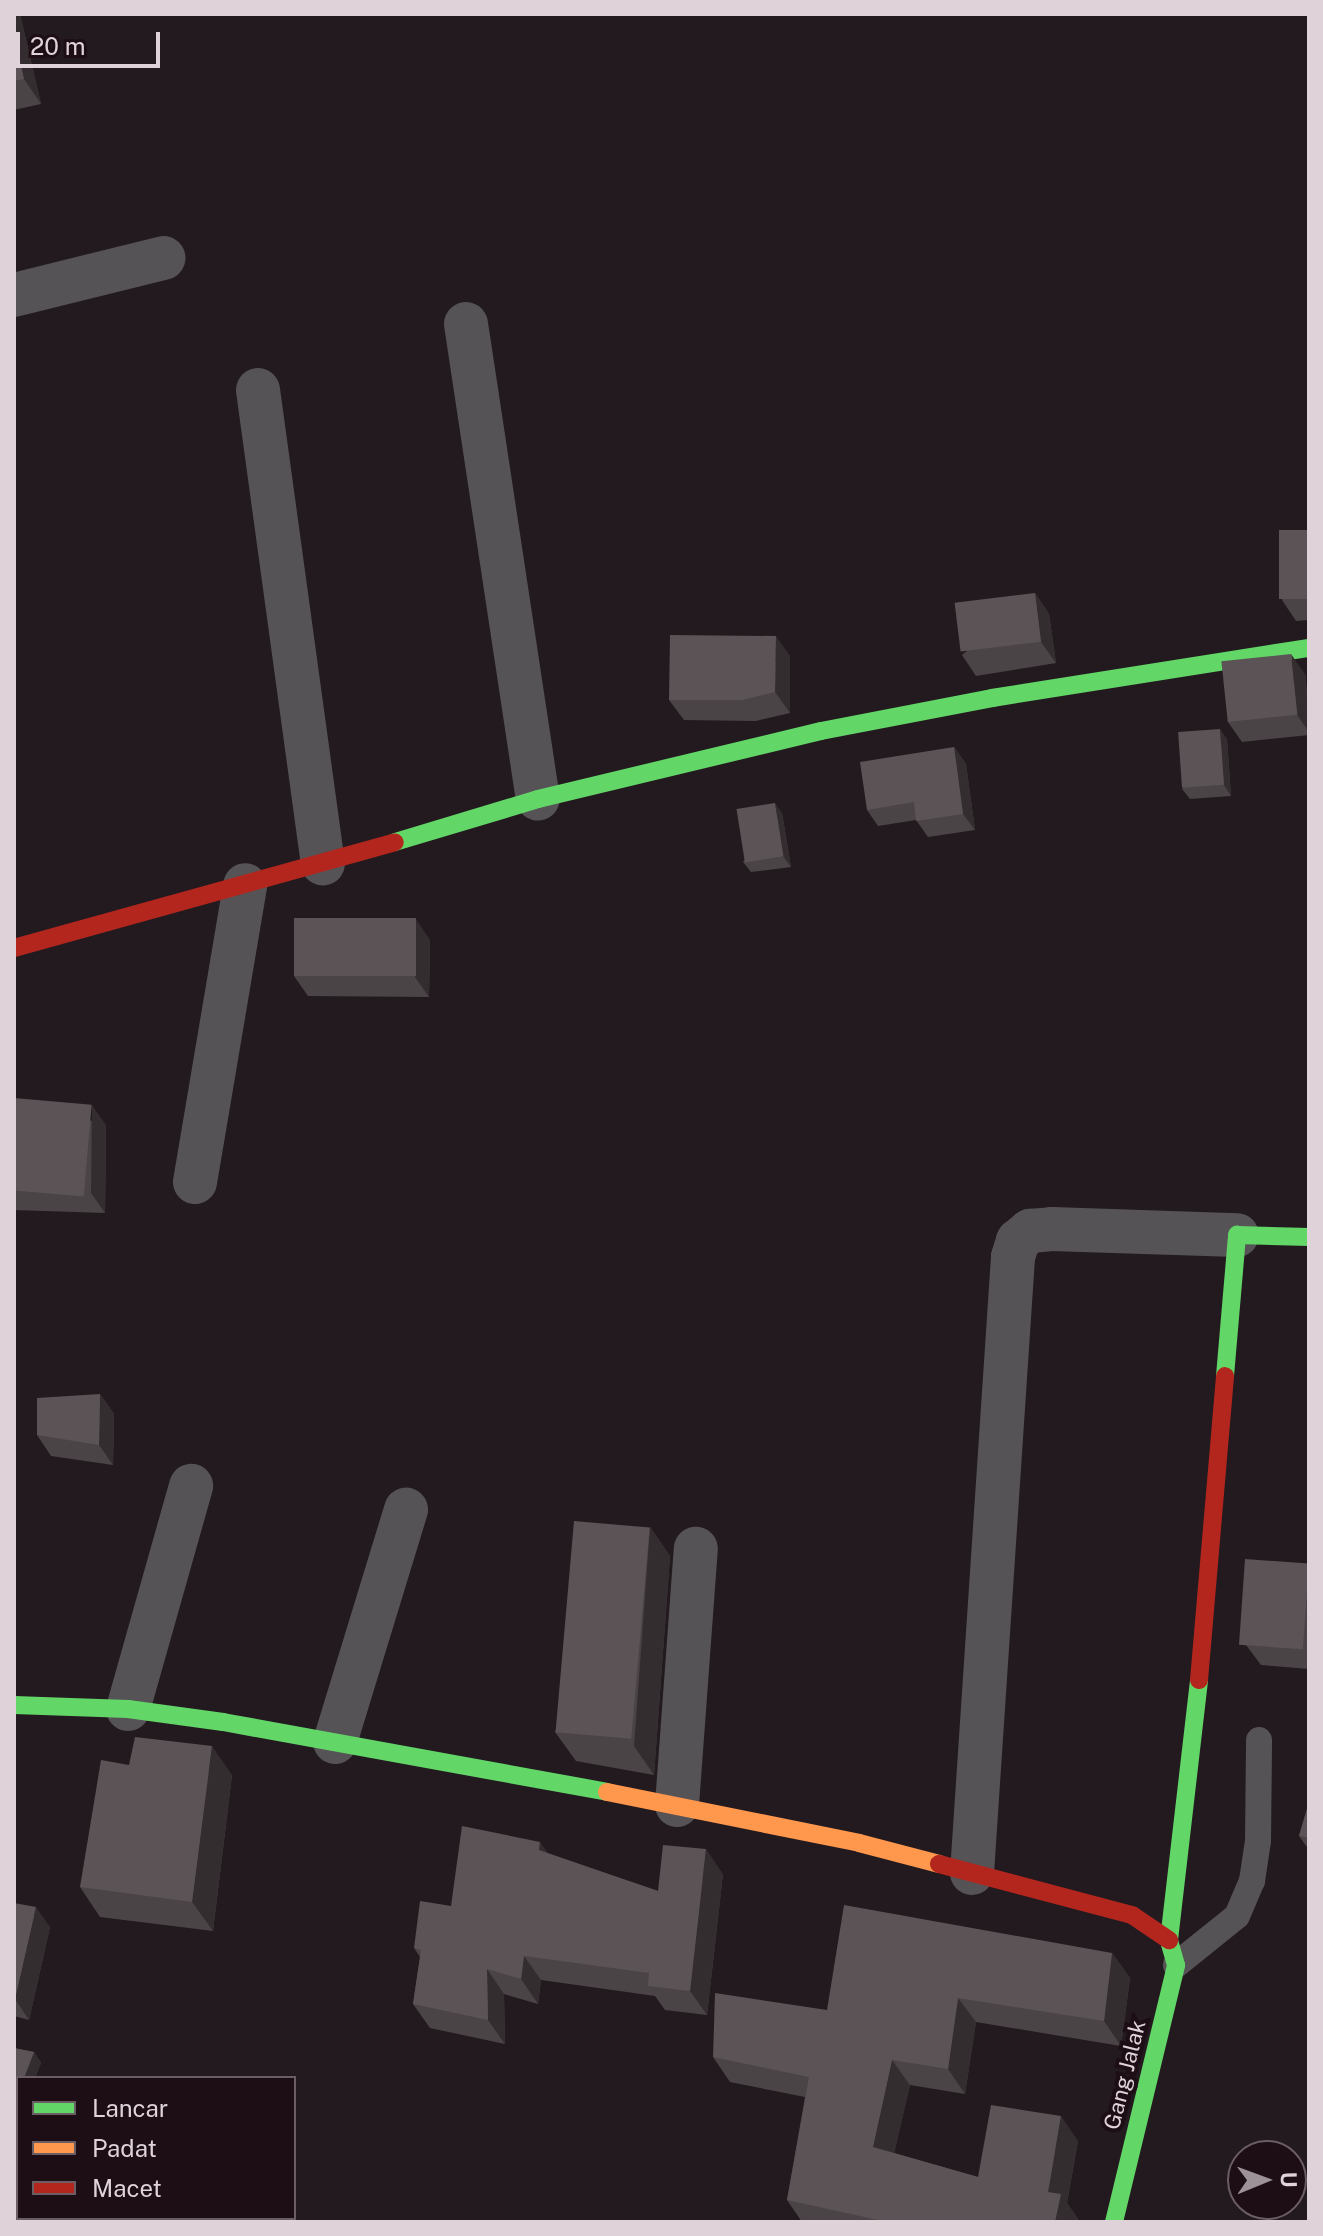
<!DOCTYPE html>
<style>
body{margin:0}
#map{position:relative;width:1323px;height:2236px;overflow:hidden;background:#221a1f;font-family:"Public Sans",sans-serif}
div>[style]{position:absolute}
.lane>*{height:26px;margin:-13px;padding:0 13px;transform-origin:13px;border-radius:13px;background:#565356}
.street>*{height:44px;margin:-22px;padding:0 22px;transform-origin:22px;border-radius:22px;background:#565356}
.fast>*{height:18px;margin:-9px;padding:0 9px;transform-origin:9px;border-radius:9px;background:#63d668}
.slow>*{height:18px;margin:-9px;padding:0 9px;transform-origin:9px;border-radius:9px;background:#ff974d}
.jam>*{height:18px;margin:-9px;padding:0 9px;transform-origin:9px;border-radius:9px;background:#b3261e}
.wall>*{inset:0;background:#4b4446}
.shaded-wall>*{inset:0;background:#342d30}
.building>*{inset:0;background:#5b5356;transform-origin:0 0}
span{translate:-50% -50%;white-space:nowrap;text-align:center;line-height:1.15;-webkit-text-stroke:8px #1d0e16;paint-order:stroke}
.street-label{font-size:22px;color:#dfd3d9}
.frame{position:absolute;inset:0;border:16px solid #dfd3d9;pointer-events:none}
.legend{position:absolute;left:16px;top:2076px;width:280px;height:144px;box-sizing:border-box;background:#1d0e16;border:2px solid #6b5d64;margin:0;padding:10px 14px;list-style:none;font-size:24px;color:#dfd3d9}
.legend li{display:flex;align-items:center;gap:16px;height:40px}
.legend b{width:40px;border:2px solid #6b5d64}
.north{position:absolute;left:1227px;top:2140px;width:80px;height:80px;box-sizing:border-box;background:#1d0e16;border:2px solid #6b5d64;border-radius:50%;rotate:89deg;font-size:22px;font-weight:700;line-height:32px;text-align:center;color:#dfd3d9}
.north::after{content:'';display:block;margin:auto;width:28px;height:36px;background:#9d9298;clip-path:polygon(50% 0,100% 100%,50% 72%,0 100%)}
.scale{position:absolute;left:16px;top:32px;width:144px;height:36px;box-sizing:border-box;border:4px solid #dfd3d9;border-top:0;padding-left:10px;font-size:24px;line-height:28px;white-space:nowrap;color:#dfd3d9;-webkit-text-stroke:6px #1d0e16;paint-order:stroke}
</style>
<div id="map">
<div class="lane">
<i style="left:1176px;top:1965px;width:78px;rotate:-38.8deg"></i>
<i style="left:1237px;top:1916px;width:38px;rotate:-67deg"></i>
<i style="left:1252px;top:1881px;width:40px;rotate:-81.5deg"></i>
<i style="left:1258px;top:1841px;width:101px;rotate:-89.4deg"></i>
</div>
<div class="street">
<i style="left:14px;top:295px;width:154px;rotate:-13.9deg"></i>
<i style="left:466px;top:324px;width:480px;rotate:81.4deg"></i>
<i style="left:258px;top:390px;width:478px;rotate:82.2deg"></i>
<i style="left:195px;top:1182px;width:301px;rotate:-80.4deg"></i>
<i style="left:128px;top:1709px;width:232px;rotate:-74.2deg"></i>
<i style="left:335px;top:1742px;width:243px;rotate:-73deg"></i>
<i style="left:677px;top:1805px;width:257px;rotate:-85.8deg"></i>
<i style="left:972px;top:1873px;width:617px;rotate:-86.19deg"></i>
<i style="left:1013px;top:1257px;width:17px;rotate:-73deg"></i>
<i style="left:1018px;top:1241px;width:16px;rotate:-40deg"></i>
<i style="left:1030px;top:1231px;width:22px;rotate:-5deg"></i>
<i style="left:1052px;top:1229px;width:185px;rotate:1.9deg"></i>
</div>
<div class="fast">
<i style="left:395px;top:842px;width:149px;rotate:-16.7deg"></i>
<i style="left:538px;top:799px;width:291px;rotate:-13.5deg"></i>
<i style="left:821px;top:731px;width:174px;rotate:-10.9deg"></i>
<i style="left:992px;top:698px;width:321px;rotate:-9deg"></i>
<i style="left:1225px;top:1376px;width:142px;rotate:-85.1deg"></i>
<i style="left:1237px;top:1235px;width:72px;rotate:1.6deg"></i>
<i style="left:14px;top:1705px;width:114px;rotate:2deg"></i>
<i style="left:128px;top:1709px;width:96px;rotate:7.8deg"></i>
<i style="left:223px;top:1722px;width:390px;rotate:10.3deg"></i>
<i style="left:1114px;top:2222px;width:264px;rotate:-76.4deg"></i>
<i style="left:1176px;top:1965px;width:26px;rotate:-106deg"></i>
<i style="left:1169px;top:1940px;width:262px;rotate:-83.4deg"></i>
</div>
<div class="slow">
<i style="left:607px;top:1792px;width:257px;rotate:11.4deg"></i>
<i style="left:859px;top:1843px;width:83px;rotate:14.7deg"></i>
</div>
<div class="jam">
<i style="left:14px;top:948px;width:395px;rotate:-15.5deg"></i>
<i style="left:1199px;top:1680px;width:305px;rotate:-85.1deg"></i>
<i style="left:939px;top:1864px;width:200px;rotate:14.8deg"></i>
<i style="left:1132px;top:1915px;width:45px;rotate:34deg"></i>
</div>
<div class="wall">
<i style="clip-path:polygon(14px 14px,20px 14px,41px 104px,14px 110px)"></i>
<i style="clip-path:polygon(1309px 530px,1309px 620px,1296px 621px,1282px 600px)"></i>
<i style="clip-path:polygon(1035px 593px,1049px 614px,1056px 663px,976px 676px,962px 655px)"></i>
<i style="clip-path:polygon(790px 656px,790px 713px,756px 721px,684px 720px,669px 700px)"></i>
<i style="clip-path:polygon(1305px 674px,1309px 712px,1309px 735px,1242px 742px,1228px 722px)"></i>
<i style="clip-path:polygon(1227px 739px,1231px 796px,1190px 799px,1182px 789px)"></i>
<i style="clip-path:polygon(954px 747px,966px 764px,975px 830px,928px 837px,916px 820px,878px 826px,867px 810px)"></i>
<i style="clip-path:polygon(782px 813px,791px 867px,751px 872px,743px 862px)"></i>
<i style="clip-path:polygon(430px 940px,429px 997px,308px 996px,294px 976px)"></i>
<i style="clip-path:polygon(14px 1098px,106px 1125px,105px 1213px,14px 1210px)"></i>
<i style="clip-path:polygon(100px 1394px,114px 1414px,113px 1465px,51px 1456px,37px 1435px)"></i>
<i style="clip-path:polygon(650px 1527px,670px 1556px,654px 1775px,576px 1761px,555px 1732px)"></i>
<i style="clip-path:polygon(1309px 1564px,1309px 1669px,1261px 1665px,1246px 1645px)"></i>
<i style="clip-path:polygon(129px 1765px,232px 1775px,213px 1931px,100px 1917px,80px 1887px)"></i>
<i style="clip-path:polygon(1309px 1802px,1309px 1850px,1299px 1836px)"></i>
<i style="clip-path:polygon(548px 1854px,658px 1891px,723px 1874px,707px 2015px,665px 2010px,655px 1996px,541px 1980px,538px 2004px,504px 1994px,505px 2044px,430px 2028px,413px 2004px,420px 1957px,414px 1948px,451px 1906px)"></i>
<i style="clip-path:polygon(14px 1903px,50px 1927px,29px 2020px,14px 2016px)"></i>
<i style="clip-path:polygon(1112px 1953px,1130px 1978px,1121px 2046px,976px 2022px,965px 2094px,910px 2085px,894px 2153px,978px 2177px,1078px 2141px,1067px 2203px,1078px 2219px,1077px 2222px,802px 2222px,787px 2200px,805px 2097px,730px 2082px,713px 2057px,827px 2010px)"></i>
<i style="clip-path:polygon(14px 2048px,34px 2052px,41px 2063px,35px 2078px,18px 2078px,18px 2105px,14px 2104px)"></i>
</div>
<div class="shaded-wall">
<i style="clip-path:polygon(14px 14px,20px 14px,41px 104px,24px 79px,14px 37px)"></i>
<i style="clip-path:polygon(1035px 593px,1049px 614px,1056px 663px,1041px 642px)"></i>
<i style="clip-path:polygon(776px 636px,790px 656px,790px 713px,775px 692px)"></i>
<i style="clip-path:polygon(1291px 654px,1305px 674px,1309px 712px,1309px 732px,1297px 715px)"></i>
<i style="clip-path:polygon(1220px 729px,1227px 739px,1231px 796px,1224px 785px)"></i>
<i style="clip-path:polygon(954px 747px,966px 764px,975px 830px,963px 814px)"></i>
<i style="clip-path:polygon(775px 803px,782px 813px,791px 867px,783px 856px)"></i>
<i style="clip-path:polygon(416px 919px,430px 940px,429px 997px,415px 977px)"></i>
<i style="clip-path:polygon(92px 1105px,106px 1125px,105px 1213px,91px 1193px)"></i>
<i style="clip-path:polygon(100px 1394px,114px 1414px,113px 1465px,99px 1445px)"></i>
<i style="clip-path:polygon(650px 1527px,670px 1556px,654px 1775px,634px 1746px)"></i>
<i style="clip-path:polygon(212px 1746px,232px 1775px,213px 1931px,192px 1902px)"></i>
<i style="clip-path:polygon(540px 1842px,557px 1866px,539px 1850px)"></i>
<i style="clip-path:polygon(706px 1849px,723px 1874px,707px 2015px,690px 1991px)"></i>
<i style="clip-path:polygon(36px 1907px,50px 1927px,29px 2020px,15px 1999px)"></i>
<i style="clip-path:polygon(1112px 1953px,1130px 1978px,1121px 2046px,1104px 2021px)"></i>
<i style="clip-path:polygon(524px 1956px,541px 1980px,538px 2004px,521px 1979px)"></i>
<i style="clip-path:polygon(487px 1969px,504px 1994px,505px 2044px,488px 2020px)"></i>
<i style="clip-path:polygon(958px 1998px,976px 2022px,965px 2094px,948px 2069px)"></i>
<i style="clip-path:polygon(34px 2052px,41px 2063px,35px 2078px,24px 2078px)"></i>
<i style="clip-path:polygon(892px 2060px,910px 2085px,890px 2172px,873px 2147px)"></i>
<i style="clip-path:polygon(1061px 2116px,1078px 2141px,1067px 2203px,1078px 2219px,1077px 2222px,1055px 2222px,1048px 2192px)"></i>
<i style="clip-path:polygon(113px 2218px,125px 2218px,127px 2222px,113px 2222px)"></i>
</div>
<div class="building">
<i style="clip-path:polygon(14px 37px,24px 79px,14px 81px)"></i>
<i style="left:1309px;top:530px;width:69px;height:30px;rotate:90deg"></i>
<i style="left:1035px;top:593px;width:49px;height:81px;rotate:83deg"></i>
<i style="clip-path:polygon(670px 635px,776px 636px,775px 692px,742px 700px,669px 700px)"></i>
<i style="left:1291px;top:654px;width:61px;height:70px;rotate:84deg"></i>
<i style="left:1220px;top:729px;width:56px;height:42px;rotate:86deg"></i>
<i style="clip-path:polygon(954px 747px,963px 814px,916px 821px,914px 802px,867px 810px,860px 762px)"></i>
<i style="left:775px;top:803px;width:54px;height:39px;rotate:81deg"></i>
<i style="left:294px;top:918px;width:122px;height:58px"></i>
<i style="left:14px;top:1098px;width:78px;height:92px;rotate:5deg"></i>
<i style="clip-path:polygon(100px 1394px,99px 1445px,37px 1435px,37px 1398px)"></i>
<i style="left:574px;top:1521px;width:76px;height:212px;rotate:5deg"></i>
<i style="left:1245px;top:1559px;width:64px;height:86px;rotate:4deg"></i>
<i style="clip-path:polygon(135px 1737px,212px 1746px,192px 1902px,80px 1887px,101px 1760px,129px 1765px)"></i>
<i style="clip-path:polygon(1309px 1802px,1309px 1838px,1299px 1836px)"></i>
<i style="clip-path:polygon(462px 1826px,540px 1842px,539px 1850px,658px 1891px,663px 1845px,706px 1849px,690px 1991px,648px 1986px,649px 1973px,524px 1956px,521px 1979px,487px 1969px,488px 2020px,413px 2004px,421px 1950px,414px 1948px,420px 1901px,451px 1906px)"></i>
<i style="clip-path:polygon(14px 1903px,36px 1907px,15px 1999px,14px 1999px)"></i>
<i style="clip-path:polygon(844px 1905px,1112px 1953px,1104px 2021px,958px 1998px,948px 2069px,892px 2060px,873px 2147px,978px 2177px,991px 2105px,1061px 2116px,1048px 2192px,1061px 2194px,1055px 2222px,887px 2222px,787px 2200px,809px 2077px,713px 2057px,715px 1993px,827px 2010px)"></i>
<i style="clip-path:polygon(14px 2048px,34px 2052px,24px 2078px,18px 2078px,17px 2097px,14px 2096px)"></i>
<i style="clip-path:polygon(14px 2148px,18px 2148px,18px 2218px,113px 2218px,113px 2222px,14px 2222px)"></i>
</div>
<div class="street-label">
<span style="left:1125px;top:2075px;rotate:-76deg">Gang Jalak</span>
</div>
<div class="frame"></div>
<ul class="legend">
<li><b style="height:10px;background:#63d668"></b>Lancar</li>
<li><b style="height:10px;background:#ff974d"></b>Padat</li>
<li><b style="height:10px;background:#b3261e"></b>Macet</li>
</ul>
<div class="north">U</div>
<div class="scale">20 m</div>
</div>
